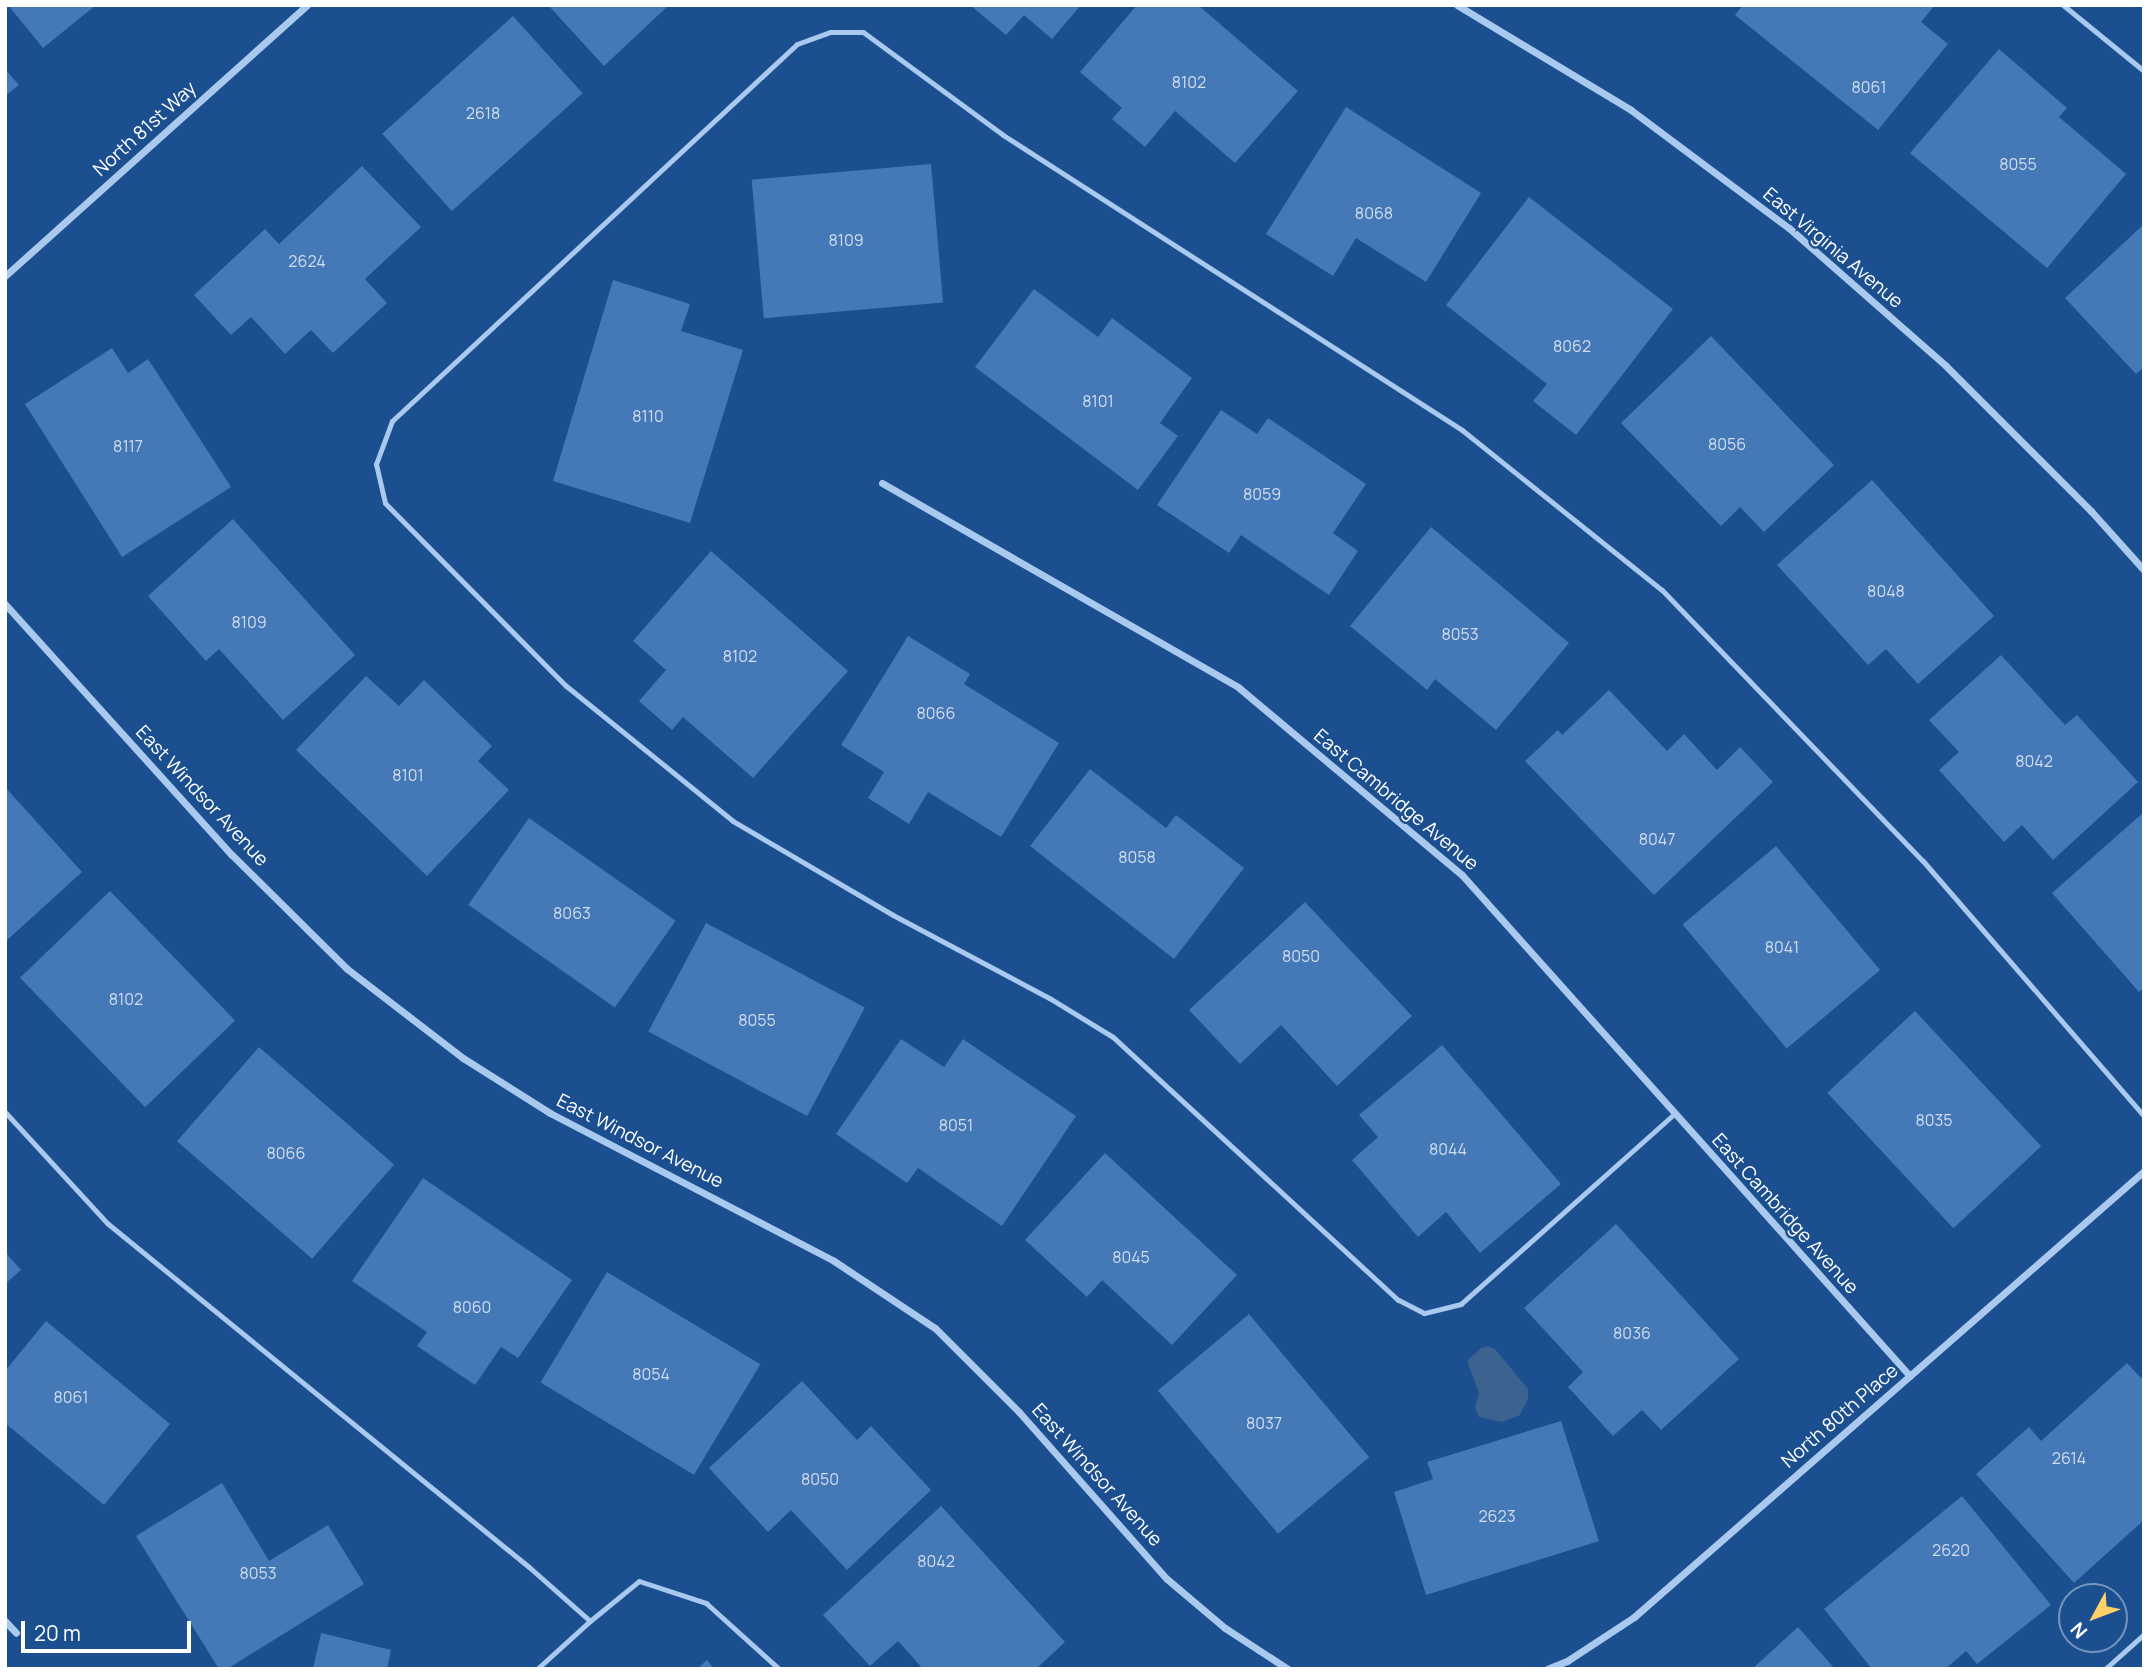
<!DOCTYPE html>
<style>
body{margin:0}
#map{position:relative;width:2149px;height:1674px;overflow:hidden;background:#1b4f8f;font-family:Manrope,sans-serif}
div>[style]{position:absolute}
.water>*{inset:0;background:#3c6290}
.building>*{inset:0;background:#4478b7;transform-origin:0 0}
.lane>*{height:5px;margin:-2.5px;padding:0 2.5px;transform-origin:2.5px;border-radius:2.5px;background:#a9c9ee}
.street>*{height:7px;margin:-3.5px;padding:0 3.5px;transform-origin:3.5px;border-radius:3.5px;background:#a9c9ee}
span{translate:-50% -50%;white-space:nowrap;text-align:center;line-height:1.15;-webkit-text-stroke:5px #1b4f8f;paint-order:stroke}
.number-label{font-size:16px;color:#d0dded}
.number-label span{-webkit-text-stroke-width:0}
.street-label{font-size:19px;color:#fff}
.frame{position:absolute;inset:0;border:7px solid #fff;pointer-events:none}
.north{position:absolute;left:2058px;top:1583px;width:70px;height:70px;box-sizing:border-box;background:#1b4f8f;border:2px solid #7695bc;border-radius:50%;rotate:229deg;font-size:19px;font-weight:700;line-height:28px;text-align:center;color:#fff}
.north::after{content:'';display:block;margin:auto;width:24px;height:32px;background:#ffd166;clip-path:polygon(50% 0,100% 100%,50% 72%,0 100%)}
.scale{position:absolute;left:21px;top:1621px;width:170px;height:32px;box-sizing:border-box;border:4px solid #fff;border-top:0;padding-left:9px;font-size:21px;line-height:24px;white-space:nowrap;color:#fff;-webkit-text-stroke:5px #1b4f8f;paint-order:stroke}
</style>
<div id="map">
<div class="water">
<i style="clip-path:polygon(1488px 1346px,1495px 1349px,1528px 1389px,1528px 1399px,1520px 1415px,1502px 1422px,1479px 1417px,1475px 1408px,1479px 1393px,1467px 1361px,1481px 1348px)"></i>
</div>
<div class="building">
<i style="clip-path:polygon(8px 5px,96px 5px,43px 48px)"></i>
<i style="clip-path:polygon(548px 5px,669px 5px,604px 66px)"></i>
<i style="clip-path:polygon(970px 5px,1081px 5px,1052px 39px,1024px 15px,1006px 35px)"></i>
<i style="clip-path:polygon(1137px 5px,1198px 5px,1298px 91px,1235px 163px,1175px 111px,1145px 147px,1112px 119px,1122px 108px,1080px 72px)"></i>
<i style="clip-path:polygon(1743px 5px,1935px 5px,1921px 22px,1948px 44px,1878px 130px,1735px 15px)"></i>
<i style="left:513px;top:16px;width:104px;height:176px;rotate:48deg"></i>
<i style="clip-path:polygon(1999px 49px,2067px 108px,2059px 117px,2126px 174px,2047px 268px,1910px 153px)"></i>
<i style="clip-path:polygon(5px 69px,19px 85px,5px 96px)"></i>
<i style="clip-path:polygon(1346px 107px,1481px 193px,1426px 282px,1356px 238px,1333px 276px,1266px 234px)"></i>
<i style="left:931px;top:164px;width:139px;height:180px;rotate:85deg"></i>
<i style="clip-path:polygon(362px 166px,421px 227px,365px 279px,387px 303px,333px 353px,311px 330px,285px 354px,251px 317px,231px 335px,194px 295px,265px 229px,279px 244px)"></i>
<i style="clip-path:polygon(1529px 197px,1673px 309px,1576px 435px,1533px 401px,1547px 384px,1446px 305px)"></i>
<i style="clip-path:polygon(2144px 224px,2144px 367px,2136px 374px,2065px 298px)"></i>
<i style="clip-path:polygon(613px 280px,690px 304px,681px 331px,743px 350px,690px 523px,553px 481px)"></i>
<i style="clip-path:polygon(1034px 289px,1098px 337px,1112px 318px,1192px 378px,1160px 423px,1178px 436px,1138px 490px,975px 367px)"></i>
<i style="clip-path:polygon(1711px 336px,1834px 465px,1764px 532px,1740px 507px,1721px 526px,1621px 423px)"></i>
<i style="clip-path:polygon(112px 348px,128px 373px,148px 359px,231px 487px,122px 557px,25px 404px)"></i>
<i style="clip-path:polygon(1221px 410px,1257px 434px,1268px 418px,1366px 484px,1333px 533px,1358px 551px,1329px 595px,1241px 535px,1229px 553px,1157px 505px)"></i>
<i style="clip-path:polygon(1872px 480px,1994px 616px,1918px 684px,1886px 649px,1868px 665px,1777px 565px)"></i>
<i style="clip-path:polygon(233px 519px,355px 655px,283px 720px,219px 649px,206px 661px,148px 596px)"></i>
<i style="clip-path:polygon(1431px 527px,1569px 643px,1496px 730px,1435px 679px,1427px 690px,1350px 626px)"></i>
<i style="clip-path:polygon(711px 551px,848px 671px,753px 778px,683px 717px,672px 730px,639px 701px,666px 670px,633px 641px)"></i>
<i style="clip-path:polygon(908px 636px,970px 674px,964px 684px,1059px 743px,1001px 837px,928px 792px,909px 824px,868px 798px,884px 772px,841px 745px)"></i>
<i style="clip-path:polygon(2001px 655px,2065px 725px,2077px 715px,2138px 782px,2053px 860px,2022px 825px,2004px 842px,1939px 770px,1959px 752px,1929px 720px)"></i>
<i style="clip-path:polygon(366px 676px,399px 706px,424px 680px,492px 746px,478px 761px,509px 790px,427px 876px,296px 750px)"></i>
<i style="clip-path:polygon(1609px 690px,1667px 751px,1684px 734px,1717px 770px,1740px 747px,1773px 782px,1654px 895px,1525px 761px,1558px 730px,1562px 735px)"></i>
<i style="clip-path:polygon(1090px 769px,1166px 828px,1176px 815px,1244px 868px,1174px 959px,1030px 846px)"></i>
<i style="clip-path:polygon(5px 787px,82px 872px,5px 942px)"></i>
<i style="clip-path:polygon(2144px 812px,2144px 987px,2139px 992px,2052px 893px)"></i>
<i style="left:529px;top:818px;width:179px;height:106px;rotate:35deg"></i>
<i style="left:1776px;top:846px;width:162px;height:122px;rotate:50deg"></i>
<i style="left:110px;top:891px;width:180px;height:125px;rotate:46deg"></i>
<i style="clip-path:polygon(1305px 902px,1412px 1016px,1337px 1086px,1281px 1025px,1240px 1064px,1189px 1010px)"></i>
<i style="left:706px;top:923px;width:180px;height:123px;rotate:28deg"></i>
<i style="left:1915px;top:1011px;width:185px;height:120px;rotate:47deg"></i>
<i style="clip-path:polygon(901px 1039px,944px 1067px,963px 1039px,1076px 1116px,1002px 1226px,918px 1168px,907px 1183px,836px 1134px)"></i>
<i style="clip-path:polygon(1442px 1045px,1561px 1184px,1480px 1253px,1446px 1212px,1418px 1237px,1352px 1160px,1378px 1137px,1359px 1115px)"></i>
<i style="left:259px;top:1047px;width:179px;height:125px;rotate:41deg"></i>
<i style="clip-path:polygon(1105px 1153px,1237px 1275px,1172px 1345px,1102px 1280px,1087px 1297px,1025px 1240px)"></i>
<i style="clip-path:polygon(423px 1178px,572px 1280px,518px 1358px,501px 1347px,475px 1385px,417px 1346px,427px 1332px,352px 1281px)"></i>
<i style="clip-path:polygon(1616px 1224px,1739px 1359px,1661px 1430px,1642px 1410px,1613px 1436px,1568px 1387px,1583px 1372px,1524px 1308px)"></i>
<i style="clip-path:polygon(5px 1252px,21px 1270px,5px 1284px)"></i>
<i style="left:607px;top:1272px;width:179px;height:129px;rotate:31deg"></i>
<i style="left:1249px;top:1314px;width:187px;height:119px;rotate:50deg"></i>
<i style="clip-path:polygon(46px 1321px,170px 1424px,104px 1505px,5px 1423px,5px 1371px)"></i>
<i style="clip-path:polygon(2127px 1363px,2144px 1381px,2144px 1520px,2074px 1583px,1976px 1474px,2029px 1427px,2041px 1441px)"></i>
<i style="clip-path:polygon(802px 1381px,857px 1440px,871px 1426px,931px 1490px,847px 1570px,791px 1510px,768px 1532px,709px 1468px)"></i>
<i style="clip-path:polygon(1561px 1421px,1599px 1541px,1426px 1595px,1394px 1492px,1433px 1479px,1427px 1462px)"></i>
<i style="clip-path:polygon(222px 1483px,269px 1561px,328px 1525px,364px 1584px,227px 1669px,219px 1669px,136px 1536px)"></i>
<i style="clip-path:polygon(1962px 1496px,2051px 1605px,1977px 1664px,1966px 1651px,1945px 1669px,1872px 1669px,1824px 1609px)"></i>
<i style="clip-path:polygon(941px 1506px,1065px 1642px,1036px 1669px,923px 1669px,898px 1641px,870px 1666px,823px 1615px)"></i>
<i style="clip-path:polygon(1798px 1627px,1835px 1669px,1752px 1669px)"></i>
<i style="clip-path:polygon(321px 1633px,391px 1650px,387px 1669px,313px 1669px)"></i>
<i style="clip-path:polygon(707px 1660px,714px 1669px,697px 1669px)"></i>
</div>
<div class="lane">
<i style="left:2063px;top:5px;width:104px;rotate:39.2deg"></i>
<i style="left:5px;top:1112px;width:151px;rotate:47.4deg"></i>
<i style="left:107px;top:1223px;width:544px;rotate:39.19deg"></i>
<i style="left:529px;top:1567px;width:81px;rotate:41.5deg"></i>
<i style="left:590px;top:1621px;width:63px;rotate:-39.2deg"></i>
<i style="left:639px;top:1581px;width:71px;rotate:18.2deg"></i>
<i style="left:706px;top:1603px;width:98px;rotate:42.1deg"></i>
<i style="left:1674px;top:1114px;width:285px;rotate:138.3deg"></i>
<i style="left:1461px;top:1304px;width:38px;rotate:166deg"></i>
<i style="left:1424px;top:1313px;width:29px;rotate:-153deg"></i>
<i style="left:1398px;top:1300px;width:388px;rotate:-137.3deg"></i>
<i style="left:1113px;top:1037px;width:73px;rotate:-148.5deg"></i>
<i style="left:1051px;top:999px;width:179px;rotate:-152deg"></i>
<i style="left:893px;top:915px;width:186px;rotate:-149.6deg"></i>
<i style="left:733px;top:821px;width:215px;rotate:-141deg"></i>
<i style="left:566px;top:686px;width:257px;rotate:-134.7deg"></i>
<i style="left:385px;top:503px;width:40px;rotate:-103deg"></i>
<i style="left:376px;top:464px;width:46px;rotate:-69.6deg"></i>
<i style="left:392px;top:421px;width:553px;rotate:-42.95deg"></i>
<i style="left:797px;top:44px;width:35px;rotate:-20deg"></i>
<i style="left:830px;top:32px;width:33px"></i>
<i style="left:863px;top:32px;width:174px;rotate:36.3deg"></i>
<i style="left:1003px;top:135px;width:546px;rotate:32.73deg"></i>
<i style="left:1462px;top:430px;width:256px;rotate:38.7deg"></i>
<i style="left:1662px;top:590px;width:376px;rotate:46.1deg"></i>
<i style="left:1923px;top:861px;width:337px;rotate:49.1deg"></i>
<i style="left:537px;top:1669px;width:72px;rotate:-42.2deg"></i>
<i style="left:2105px;top:1669px;width:52px;rotate:-41.9deg"></i>
</div>
<div class="street">
<i style="left:1457px;top:5px;width:203px;rotate:31.1deg"></i>
<i style="left:1631px;top:110px;width:197px;rotate:36.8deg"></i>
<i style="left:1789px;top:228px;width:209px;rotate:41.3deg"></i>
<i style="left:1946px;top:366px;width:205px;rotate:45deg"></i>
<i style="left:2091px;top:511px;width:79px;rotate:48.1deg"></i>
<i style="left:5px;top:276px;width:406px;rotate:-41.9deg"></i>
<i style="left:882px;top:483px;width:410px;rotate:29.8deg"></i>
<i style="left:1238px;top:687px;width:292px;rotate:40deg"></i>
<i style="left:1462px;top:875px;width:672px;rotate:48.2deg"></i>
<i style="left:5px;top:604px;width:338px;rotate:47.9deg"></i>
<i style="left:232px;top:855px;width:161px;rotate:44.7deg"></i>
<i style="left:346px;top:968px;width:148px;rotate:37.6deg"></i>
<i style="left:463px;top:1058px;width:103px;rotate:32.3deg"></i>
<i style="left:550px;top:1113px;width:320px;rotate:27.5deg"></i>
<i style="left:834px;top:1261px;width:121px;rotate:33.6deg"></i>
<i style="left:935px;top:1328px;width:119px;rotate:45deg"></i>
<i style="left:1019px;top:1412px;width:223px;rotate:48.5deg"></i>
<i style="left:1167px;top:1579px;width:76px;rotate:40.2deg"></i>
<i style="left:1225px;top:1628px;width:75px;rotate:33.1deg"></i>
<i style="left:5px;top:1621px;width:16px;rotate:47deg"></i>
<i style="left:1547px;top:1669px;width:22px;rotate:-22deg"></i>
<i style="left:1567px;top:1661px;width:80px;rotate:-33.3deg"></i>
<i style="left:1634px;top:1617px;width:678px;rotate:-41.17deg"></i>
</div>
<div class="number-label">
<span style="left:1189px;top:82px">8102</span>
<span style="left:1869px;top:87px">8061</span>
<span style="left:483px;top:113px">2618</span>
<span style="left:2018px;top:164px">8055</span>
<span style="left:1374px;top:213px">8068</span>
<span style="left:846px;top:240px">8109</span>
<span style="left:307px;top:261px">2624</span>
<span style="left:1572px;top:346px">8062</span>
<span style="left:1098px;top:401px">8101</span>
<span style="left:648px;top:416px">8110</span>
<span style="left:1727px;top:444px">8056</span>
<span style="left:128px;top:446px">8117</span>
<span style="left:1262px;top:494px">8059</span>
<span style="left:1886px;top:591px">8048</span>
<span style="left:249px;top:622px">8109</span>
<span style="left:1460px;top:634px">8053</span>
<span style="left:740px;top:656px">8102</span>
<span style="left:936px;top:713px">8066</span>
<span style="left:2034px;top:761px">8042</span>
<span style="left:408px;top:775px">8101</span>
<span style="left:1657px;top:839px">8047</span>
<span style="left:1137px;top:857px">8058</span>
<span style="left:572px;top:913px">8063</span>
<span style="left:1782px;top:947px">8041</span>
<span style="left:1301px;top:956px">8050</span>
<span style="left:126px;top:999px">8102</span>
<span style="left:757px;top:1020px">8055</span>
<span style="left:1934px;top:1120px">8035</span>
<span style="left:956px;top:1125px">8051</span>
<span style="left:1448px;top:1149px">8044</span>
<span style="left:286px;top:1153px">8066</span>
<span style="left:1131px;top:1257px">8045</span>
<span style="left:472px;top:1307px">8060</span>
<span style="left:1632px;top:1333px">8036</span>
<span style="left:651px;top:1374px">8054</span>
<span style="left:71px;top:1397px">8061</span>
<span style="left:1264px;top:1423px">8037</span>
<span style="left:2069px;top:1458px">2614</span>
<span style="left:820px;top:1479px">8050</span>
<span style="left:1497px;top:1516px">2623</span>
<span style="left:1951px;top:1550px">2620</span>
<span style="left:936px;top:1561px">8042</span>
<span style="left:258px;top:1573px">8053</span>
</div>
<div class="street-label">
<span style="left:145px;top:129px;rotate:-42deg">North 81st Way</span>
<span style="left:1833px;top:248px;rotate:40deg">East Virginia Avenue</span>
<span style="left:202px;top:796px;rotate:47deg">East Windsor Avenue</span>
<span style="left:1396px;top:800px;rotate:40deg">East Cambridge Avenue</span>
<span style="left:640px;top:1141px;rotate:27deg">East Windsor Avenue</span>
<span style="left:1785px;top:1214px;rotate:48deg">East Cambridge Avenue</span>
<span style="left:1840px;top:1416px;rotate:-41deg">North 80th Place</span>
<span style="left:1097px;top:1475px;rotate:48deg">East Windsor Avenue</span>
</div>
<div class="frame"></div>
<div class="north">N</div>
<div class="scale">20 m</div>
</div>
